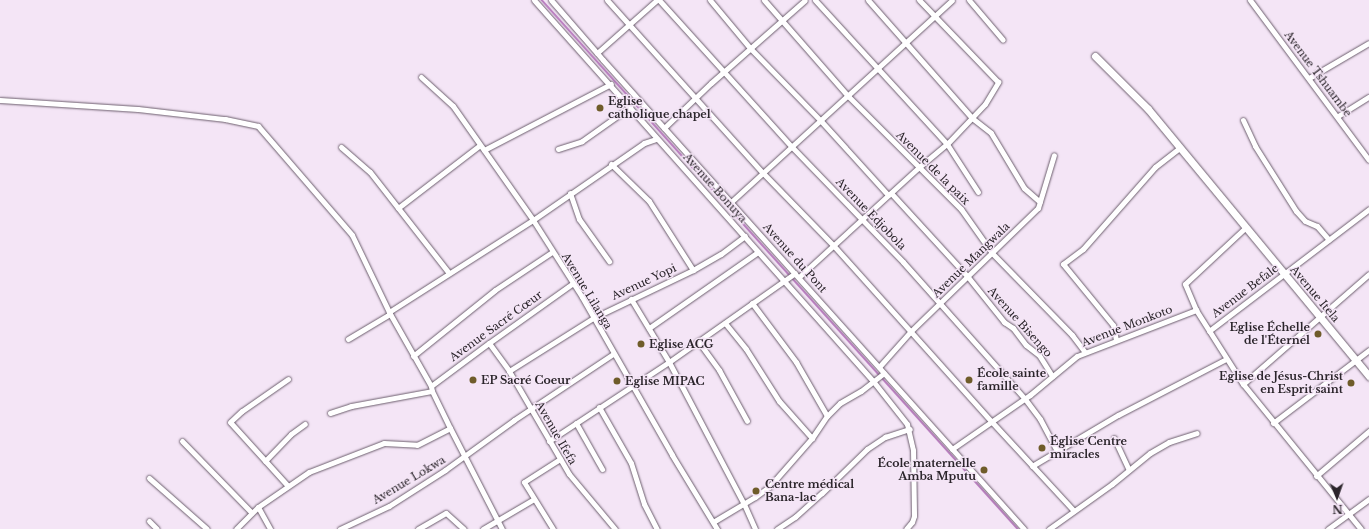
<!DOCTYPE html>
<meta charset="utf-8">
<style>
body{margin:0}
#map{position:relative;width:1369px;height:529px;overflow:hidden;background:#f4e5f6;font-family:"Libre Baskerville",serif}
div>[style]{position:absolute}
.stream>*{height:1.5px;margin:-0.75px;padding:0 0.75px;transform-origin:0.75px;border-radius:0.75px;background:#be83c4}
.roads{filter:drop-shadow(0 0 1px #6c5e6d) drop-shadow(0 0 1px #6c5e6d)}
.street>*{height:5px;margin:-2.5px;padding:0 2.5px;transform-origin:2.5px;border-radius:2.5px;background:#fff}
.secondary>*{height:7px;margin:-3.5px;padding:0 3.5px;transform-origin:3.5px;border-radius:3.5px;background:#fff}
.dots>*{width:11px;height:11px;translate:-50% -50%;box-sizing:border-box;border:2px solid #f4e5f6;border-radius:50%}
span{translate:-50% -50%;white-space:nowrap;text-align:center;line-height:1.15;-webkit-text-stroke:3px #f4e5f6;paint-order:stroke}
.street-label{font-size:11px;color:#2b252b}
.poi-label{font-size:11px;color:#2b252b;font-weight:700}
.left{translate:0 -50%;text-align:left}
.right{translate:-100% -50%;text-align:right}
.north{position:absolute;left:1317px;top:477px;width:40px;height:40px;-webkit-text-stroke:3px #f4e5f6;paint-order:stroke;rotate:178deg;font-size:11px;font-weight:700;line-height:16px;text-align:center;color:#2b252b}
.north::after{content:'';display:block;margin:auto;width:14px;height:18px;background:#2b252b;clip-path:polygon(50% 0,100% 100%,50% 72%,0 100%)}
</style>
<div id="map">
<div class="stream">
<i style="left:542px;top:0;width:712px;rotate:48.02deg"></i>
</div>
<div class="roads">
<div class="street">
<i style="left:534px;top:0;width:510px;rotate:48.34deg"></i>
<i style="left:873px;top:381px;width:55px;rotate:51.7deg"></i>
<i style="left:907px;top:424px;width:27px;rotate:77deg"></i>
<i style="left:913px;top:450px;width:66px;rotate:89.1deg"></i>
<i style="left:914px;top:516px;width:6px;rotate:108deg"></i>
<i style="left:912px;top:522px;width:9px;rotate:131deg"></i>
<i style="left:551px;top:0;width:79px;rotate:49.1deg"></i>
<i style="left:603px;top:60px;width:630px;rotate:48.09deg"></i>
<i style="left:607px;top:0;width:233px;rotate:48deg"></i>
<i style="left:763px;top:173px;width:100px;rotate:45.8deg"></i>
<i style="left:833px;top:245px;width:237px;rotate:48.1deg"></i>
<i style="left:991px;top:421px;width:122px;rotate:47.3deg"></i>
<i style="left:659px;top:0;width:198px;rotate:47.9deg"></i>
<i style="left:792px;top:147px;width:160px;rotate:46deg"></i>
<i style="left:903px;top:262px;width:183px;rotate:48.3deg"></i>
<i style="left:1025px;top:399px;width:25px;rotate:53deg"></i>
<i style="left:1040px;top:419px;width:36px;rotate:62deg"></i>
<i style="left:710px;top:0;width:62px;rotate:50.2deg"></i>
<i style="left:750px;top:48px;width:102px;rotate:45.8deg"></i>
<i style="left:821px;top:121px;width:100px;rotate:47.8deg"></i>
<i style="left:764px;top:0;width:128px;rotate:48.8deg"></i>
<i style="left:848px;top:96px;width:160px;rotate:45deg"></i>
<i style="left:961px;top:209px;width:54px;rotate:54.8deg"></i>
<i style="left:992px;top:253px;width:115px;rotate:45.7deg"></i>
<i style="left:1072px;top:335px;width:21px;rotate:53deg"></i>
<i style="left:815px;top:0;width:195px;rotate:47.5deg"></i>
<i style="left:947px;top:144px;width:57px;rotate:57.1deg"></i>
<i style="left:868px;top:0;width:157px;rotate:48.6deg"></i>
<i style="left:972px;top:118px;width:24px;rotate:38deg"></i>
<i style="left:991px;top:133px;width:64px;rotate:59deg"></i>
<i style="left:1024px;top:188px;width:21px;rotate:41deg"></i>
<i style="left:969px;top:0;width:52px;rotate:49.6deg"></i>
<i style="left:1250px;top:0;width:199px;rotate:53.4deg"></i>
<i style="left:597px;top:53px;width:80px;rotate:-41.5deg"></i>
<i style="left:421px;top:77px;width:43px;rotate:42.2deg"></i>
<i style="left:453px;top:106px;width:139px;rotate:54.9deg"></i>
<i style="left:533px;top:220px;width:91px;rotate:57.5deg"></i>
<i style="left:582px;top:297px;width:182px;rotate:60.3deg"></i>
<i style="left:672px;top:455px;width:87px;rotate:58.7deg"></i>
<i style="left:1309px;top:78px;width:69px;rotate:-30.3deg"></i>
<i style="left:0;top:100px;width:138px;rotate:3.7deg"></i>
<i style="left:138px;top:109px;width:88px;rotate:6.6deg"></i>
<i style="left:225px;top:119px;width:34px;rotate:12deg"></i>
<i style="left:258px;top:126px;width:144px;rotate:49.2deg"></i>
<i style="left:352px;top:235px;width:85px;rotate:64.3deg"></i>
<i style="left:389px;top:312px;width:85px;rotate:60.4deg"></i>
<i style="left:431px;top:386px;width:5px;rotate:79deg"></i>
<i style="left:432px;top:391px;width:41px;rotate:64.1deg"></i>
<i style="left:450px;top:428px;width:114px;rotate:62.8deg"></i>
<i style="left:1338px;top:116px;width:36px;rotate:-32deg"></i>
<i style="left:1243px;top:120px;width:29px;rotate:65deg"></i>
<i style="left:1255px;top:146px;width:77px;rotate:57.8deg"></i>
<i style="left:1296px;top:211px;width:13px;rotate:48deg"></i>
<i style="left:1305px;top:221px;width:13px;rotate:23deg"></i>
<i style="left:1317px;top:226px;width:18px;rotate:49deg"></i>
<i style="left:664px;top:128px;width:65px;rotate:-43.8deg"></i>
<i style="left:711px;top:83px;width:125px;rotate:-41.4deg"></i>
<i style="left:341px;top:147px;width:38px;rotate:41deg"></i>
<i style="left:370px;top:172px;width:128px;rotate:52deg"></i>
<i style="left:558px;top:149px;width:25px;rotate:-18deg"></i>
<i style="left:582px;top:141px;width:59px;rotate:-35.3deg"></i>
<i style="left:484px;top:150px;width:143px;rotate:-27.5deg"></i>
<i style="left:611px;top:164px;width:53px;rotate:44.2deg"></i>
<i style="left:649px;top:201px;width:82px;rotate:57.5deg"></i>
<i style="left:570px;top:193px;width:28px;rotate:71deg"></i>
<i style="left:579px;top:219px;width:52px;rotate:54.5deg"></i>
<i style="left:891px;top:193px;width:114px;rotate:47.5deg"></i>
<i style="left:968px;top:277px;width:58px;rotate:51.3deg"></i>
<i style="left:1004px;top:322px;width:11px;rotate:34deg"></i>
<i style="left:1013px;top:328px;width:21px;rotate:53deg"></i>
<i style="left:1026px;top:345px;width:16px;rotate:38deg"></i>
<i style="left:1039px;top:355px;width:25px;rotate:58deg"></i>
<i style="left:731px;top:202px;width:299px;rotate:-42.4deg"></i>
<i style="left:398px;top:208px;width:103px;rotate:-37.5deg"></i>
<i style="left:1245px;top:228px;width:82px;rotate:137deg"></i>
<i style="left:1185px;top:284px;width:28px;rotate:67deg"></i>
<i style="left:1196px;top:310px;width:88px;rotate:57.6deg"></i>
<i style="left:1243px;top:384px;width:187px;rotate:50.9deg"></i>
<i style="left:799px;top:277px;width:161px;rotate:-42.5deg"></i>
<i style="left:918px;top:168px;width:38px;rotate:-40deg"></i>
<i style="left:947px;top:144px;width:55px;rotate:-46.5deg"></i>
<i style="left:985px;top:104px;width:26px;rotate:-59deg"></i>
<i style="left:998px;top:82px;width:114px;rotate:-133.9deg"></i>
<i style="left:631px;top:299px;width:74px;rotate:58.9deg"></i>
<i style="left:669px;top:362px;width:161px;rotate:62.2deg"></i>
<i style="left:744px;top:504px;width:27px;rotate:66deg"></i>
<i style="left:752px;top:303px;width:74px;rotate:53.3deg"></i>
<i style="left:796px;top:362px;width:62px;rotate:60.1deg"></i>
<i style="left:389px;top:312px;width:171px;rotate:-32.6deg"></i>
<i style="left:533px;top:220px;width:135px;rotate:-34.7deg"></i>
<i style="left:644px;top:143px;width:13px;rotate:-18deg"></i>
<i style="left:725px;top:323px;width:33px;rotate:51deg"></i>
<i style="left:746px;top:349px;width:62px;rotate:57.6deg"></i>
<i style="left:779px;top:401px;width:50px;rotate:48.3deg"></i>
<i style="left:649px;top:328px;width:133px;rotate:-34.9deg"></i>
<i style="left:1209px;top:331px;width:201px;rotate:-37.3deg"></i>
<i style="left:348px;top:339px;width:49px;rotate:-30.8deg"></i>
<i style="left:1116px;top:340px;width:15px;rotate:-101deg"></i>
<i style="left:1113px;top:325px;width:79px;rotate:-129.3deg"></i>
<i style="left:1063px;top:264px;width:25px;rotate:-37deg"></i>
<i style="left:1083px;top:249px;width:109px;rotate:-48.7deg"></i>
<i style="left:1155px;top:167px;width:31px;rotate:-38deg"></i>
<i style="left:698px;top:341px;width:36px;rotate:54deg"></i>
<i style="left:719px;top:370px;width:58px;rotate:61.2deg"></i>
<i style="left:489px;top:343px;width:34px;rotate:54deg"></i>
<i style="left:509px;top:371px;width:119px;rotate:59.8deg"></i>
<i style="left:569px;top:474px;width:72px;rotate:50.1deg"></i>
<i style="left:413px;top:356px;width:105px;rotate:-38.8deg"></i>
<i style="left:495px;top:290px;width:69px;rotate:-33.7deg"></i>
<i style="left:879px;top:367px;width:48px;rotate:-48.4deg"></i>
<i style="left:911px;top:331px;width:177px;rotate:-44.1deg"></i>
<i style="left:1038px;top:208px;width:55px;rotate:-73.2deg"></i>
<i style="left:509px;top:371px;width:99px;rotate:-32.2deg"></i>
<i style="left:593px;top:318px;width:111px;rotate:-25.6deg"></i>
<i style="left:693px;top:270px;width:32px;rotate:-30deg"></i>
<i style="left:721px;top:254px;width:30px;rotate:-37deg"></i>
<i style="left:1243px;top:384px;width:167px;rotate:-41.1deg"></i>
<i style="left:431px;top:386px;width:72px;rotate:-36.6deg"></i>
<i style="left:489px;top:343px;width:103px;rotate:-35.5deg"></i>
<i style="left:599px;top:407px;width:64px;rotate:60.3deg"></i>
<i style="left:631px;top:463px;width:43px;rotate:72.4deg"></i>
<i style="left:644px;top:504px;width:28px;rotate:63deg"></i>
<i style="left:330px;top:413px;width:22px;rotate:-18deg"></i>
<i style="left:351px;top:406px;width:82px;rotate:-10.5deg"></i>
<i style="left:576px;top:423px;width:53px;rotate:60.5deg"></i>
<i style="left:1273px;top:423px;width:121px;rotate:-37.2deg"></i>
<i style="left:1114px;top:438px;width:35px;rotate:65deg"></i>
<i style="left:182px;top:441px;width:100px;rotate:45.8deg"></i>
<i style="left:549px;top:441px;width:144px;rotate:-33.4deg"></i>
<i style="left:669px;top:362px;width:154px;rotate:-35.2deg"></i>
<i style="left:952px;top:449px;width:95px;rotate:-34.7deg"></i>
<i style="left:1030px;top:395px;width:61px;rotate:-39.7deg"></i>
<i style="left:1077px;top:356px;width:128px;rotate:-21.1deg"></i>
<i style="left:265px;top:461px;width:37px;rotate:-46deg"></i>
<i style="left:291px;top:434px;width:17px;rotate:-36deg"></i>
<i style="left:1032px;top:466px;width:100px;rotate:-30.7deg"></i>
<i style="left:1118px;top:415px;width:122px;rotate:-27.4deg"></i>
<i style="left:1316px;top:476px;width:70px;rotate:-40.3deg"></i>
<i style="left:149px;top:478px;width:77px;rotate:41.3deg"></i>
<i style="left:288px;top:486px;width:86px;rotate:-132.2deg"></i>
<i style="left:230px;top:422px;width:16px;rotate:-43deg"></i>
<i style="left:242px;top:411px;width:56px;rotate:-34.8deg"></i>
<i style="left:258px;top:507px;width:25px;rotate:61deg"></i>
<i style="left:149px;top:521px;width:11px;rotate:45deg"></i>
<i style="left:713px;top:522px;width:49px;rotate:-30.8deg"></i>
<i style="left:755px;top:497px;width:17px;rotate:-36deg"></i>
<i style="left:769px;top:487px;width:65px;rotate:-48.7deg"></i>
<i style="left:812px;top:438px;width:27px;rotate:-56deg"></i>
<i style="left:827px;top:416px;width:18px;rotate:-45deg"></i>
<i style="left:840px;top:403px;width:24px;rotate:-30deg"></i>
<i style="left:861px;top:391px;width:29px;rotate:-38deg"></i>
<i style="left:236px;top:529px;width:31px;rotate:-45deg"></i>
<i style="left:258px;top:507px;width:62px;rotate:-34.5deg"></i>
<i style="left:309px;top:472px;width:80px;rotate:-21.1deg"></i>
<i style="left:384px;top:443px;width:33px;rotate:3deg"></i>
<i style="left:417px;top:445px;width:37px;rotate:-27deg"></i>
<i style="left:340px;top:529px;width:54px;rotate:-25.1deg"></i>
<i style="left:389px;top:506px;width:67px;rotate:-32.7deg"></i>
<i style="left:445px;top:470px;width:85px;rotate:-35.9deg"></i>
<i style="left:514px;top:420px;width:119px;rotate:-33.7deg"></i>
<i style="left:418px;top:529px;width:32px;rotate:-30deg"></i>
<i style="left:446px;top:513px;width:24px;rotate:42deg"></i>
<i style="left:483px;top:529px;width:59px;rotate:-30.5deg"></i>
<i style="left:553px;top:529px;width:55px;rotate:-121.7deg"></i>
<i style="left:524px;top:482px;width:43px;rotate:-32.6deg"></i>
<i style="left:777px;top:529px;width:22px;rotate:-34deg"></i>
<i style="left:795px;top:517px;width:36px;rotate:-42deg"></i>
<i style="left:822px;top:493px;width:63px;rotate:-44.4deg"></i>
<i style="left:867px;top:449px;width:22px;rotate:-34deg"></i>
<i style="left:885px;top:437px;width:26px;rotate:-18deg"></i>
<i style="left:1049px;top:529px;width:77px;rotate:-35.5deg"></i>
<i style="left:1112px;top:484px;width:49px;rotate:-39.2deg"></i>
<i style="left:1150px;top:453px;width:22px;rotate:-30deg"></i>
<i style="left:1169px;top:442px;width:29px;rotate:-18deg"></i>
<i style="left:1328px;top:529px;width:51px;rotate:-36.2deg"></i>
</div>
<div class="secondary">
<i style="left:1095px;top:56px;width:75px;rotate:45deg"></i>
<i style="left:1148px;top:109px;width:347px;rotate:50.4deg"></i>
</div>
</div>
<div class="dots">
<i style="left:600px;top:108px;background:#6f5c2a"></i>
<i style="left:1318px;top:334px;background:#6f5c2a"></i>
<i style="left:641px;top:344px;background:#6f5c2a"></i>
<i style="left:473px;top:380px;background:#6f5c2a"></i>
<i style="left:969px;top:380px;background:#6f5c2a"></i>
<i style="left:617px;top:381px;background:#6f5c2a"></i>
<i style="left:1351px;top:383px;background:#6f5c2a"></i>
<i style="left:1042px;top:448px;background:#6f5c2a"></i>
<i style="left:984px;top:470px;background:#6f5c2a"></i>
<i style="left:756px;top:491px;background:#6f5c2a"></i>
</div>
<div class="street-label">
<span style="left:1318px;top:74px;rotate:53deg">Avenue Tshuambe</span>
<span style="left:933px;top:168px;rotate:45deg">Avenue de la paix</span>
<span style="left:715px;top:188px;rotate:48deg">Avenue Bonuya</span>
<span style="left:871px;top:214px;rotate:46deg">Avenue Edjobola</span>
<span style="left:795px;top:258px;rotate:48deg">Avenue du Pont</span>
<span style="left:971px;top:260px;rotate:-44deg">Avenue Mangwala</span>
<span style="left:644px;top:282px;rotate:-25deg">Avenue Yopi</span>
<span style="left:587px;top:291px;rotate:59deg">Avenue Lilanga</span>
<span style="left:1245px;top:291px;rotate:-37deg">Avenue Befale</span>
<span style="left:1315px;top:294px;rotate:50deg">Avenue Itela</span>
<span style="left:1020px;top:322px;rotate:48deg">Avenue Bisengo</span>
<span style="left:496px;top:326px;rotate:-36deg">Avenue Sacré Cœur</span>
<span style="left:1127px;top:326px;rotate:-21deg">Avenue Monkoto</span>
<span style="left:556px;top:433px;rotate:60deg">Avenue Ifefa</span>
<span style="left:409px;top:480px;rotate:-31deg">Avenue Lokwa</span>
</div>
<div class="poi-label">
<span class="left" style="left:608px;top:108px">Eglise<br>catholique chapel</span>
<span class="right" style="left:1310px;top:334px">Eglise Échelle<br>de l'Éternel</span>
<span class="left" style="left:649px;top:344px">Eglise ACG</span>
<span class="left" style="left:977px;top:380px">École sainte<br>famille</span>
<span class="right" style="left:1343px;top:383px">Eglise de Jésus-Christ<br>en Esprit saint</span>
<span class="left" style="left:481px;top:380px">EP Sacré Coeur</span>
<span class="left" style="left:625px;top:381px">Eglise MIPAC</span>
<span class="left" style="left:1050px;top:448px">Église Centre<br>miracles</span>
<span class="right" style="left:976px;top:470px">École maternelle<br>Amba Mputu</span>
<span class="left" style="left:765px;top:491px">Centre médical<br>Bana-lac</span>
</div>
<div class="north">N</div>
</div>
